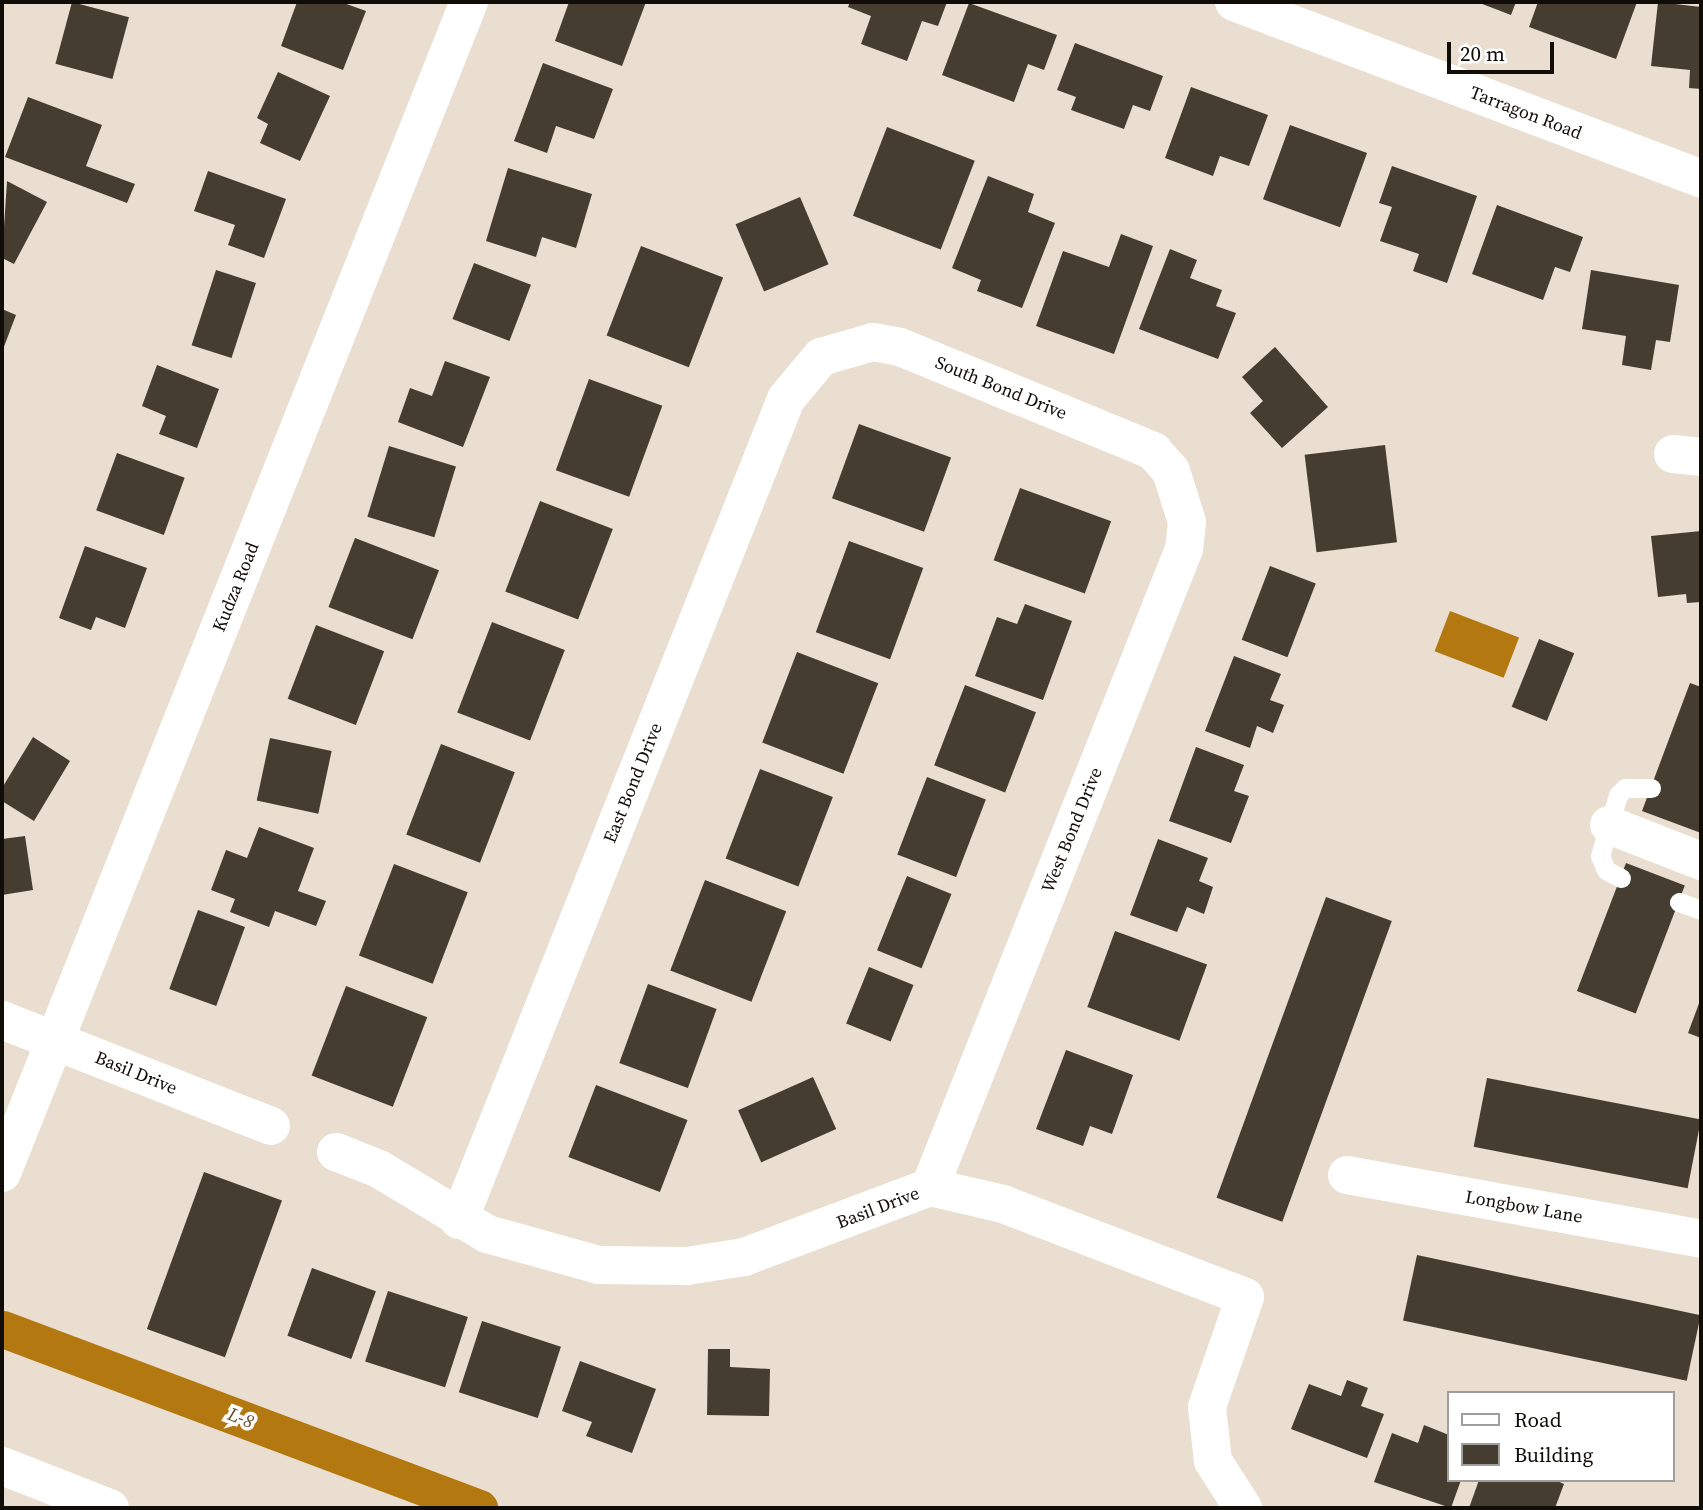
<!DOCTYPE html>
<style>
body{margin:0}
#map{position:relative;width:1703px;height:1510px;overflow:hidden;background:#e9decf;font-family:"Source Serif 4",serif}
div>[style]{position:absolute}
.water>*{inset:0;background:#b37910;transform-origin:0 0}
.canal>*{height:37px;margin:-18.5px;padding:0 18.5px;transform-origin:18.5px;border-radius:18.5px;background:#b37910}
.building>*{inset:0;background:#463d31;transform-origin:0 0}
.lane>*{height:19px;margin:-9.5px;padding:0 9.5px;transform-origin:9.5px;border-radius:9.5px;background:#fff}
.street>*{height:38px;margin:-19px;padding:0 19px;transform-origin:19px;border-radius:19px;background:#fff}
span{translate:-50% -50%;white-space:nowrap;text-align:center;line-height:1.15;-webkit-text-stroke:7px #fff;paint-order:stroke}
.street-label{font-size:18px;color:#100c08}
.water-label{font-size:19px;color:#644a25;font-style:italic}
.frame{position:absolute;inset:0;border:4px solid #100c08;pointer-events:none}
.legend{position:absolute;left:1447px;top:1391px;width:228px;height:91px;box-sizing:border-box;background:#fff;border:2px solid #9f9e9c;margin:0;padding:9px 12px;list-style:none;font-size:21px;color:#100c08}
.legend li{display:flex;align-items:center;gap:14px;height:35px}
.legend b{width:35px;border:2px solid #9f9e9c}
.scale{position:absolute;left:1447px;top:42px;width:107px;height:32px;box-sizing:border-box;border:4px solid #100c08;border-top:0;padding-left:9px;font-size:21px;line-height:24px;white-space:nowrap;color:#100c08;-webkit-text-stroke:5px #fff;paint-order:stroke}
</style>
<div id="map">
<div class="water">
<i style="left:1450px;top:611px;width:74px;height:43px;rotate:21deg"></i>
</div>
<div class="canal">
<i style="left:3px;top:1329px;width:509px;rotate:20.61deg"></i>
</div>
<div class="building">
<i style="left:72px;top:2px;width:59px;height:64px;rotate:15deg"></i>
<i style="clip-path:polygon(297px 2px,341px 2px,366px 11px,343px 70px,281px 46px)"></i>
<i style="clip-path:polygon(569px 2px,646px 2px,622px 66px,555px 41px)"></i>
<i style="clip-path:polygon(850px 2px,947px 2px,938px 26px,922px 21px,907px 61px,861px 44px,871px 16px,848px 7px)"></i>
<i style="clip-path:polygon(1477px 2px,1516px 2px,1511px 15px)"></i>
<i style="clip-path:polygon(1538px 2px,1637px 2px,1616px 59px,1529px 27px)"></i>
<i style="clip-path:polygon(1658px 2px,1701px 7px,1701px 89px,1689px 88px,1690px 70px,1651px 66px)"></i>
<i style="clip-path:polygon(969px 3px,1057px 35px,1044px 70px,1028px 64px,1014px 102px,942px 75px)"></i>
<i style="clip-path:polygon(1075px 43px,1163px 76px,1150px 111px,1133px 105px,1124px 129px,1071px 110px,1076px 97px,1057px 90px)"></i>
<i style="clip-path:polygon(543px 63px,613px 89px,594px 139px,556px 126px,547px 153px,514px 141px)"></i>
<i style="clip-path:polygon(278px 72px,330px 96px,300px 161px,260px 143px,268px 124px,257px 118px)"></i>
<i style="clip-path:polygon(1191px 87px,1268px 115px,1249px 166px,1220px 156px,1213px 176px,1165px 158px)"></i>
<i style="clip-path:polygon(28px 97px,102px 125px,86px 166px,135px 184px,127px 203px,5px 157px)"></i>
<i style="left:1290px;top:125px;width:82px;height:79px;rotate:20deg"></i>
<i style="left:887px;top:127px;width:94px;height:95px;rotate:21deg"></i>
<i style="clip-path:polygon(1392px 166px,1477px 196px,1447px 283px,1413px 271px,1419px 254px,1380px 241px,1392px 207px,1379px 203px)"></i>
<i style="clip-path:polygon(508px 168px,592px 194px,576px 248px,542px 237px,536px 257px,486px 241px)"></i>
<i style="clip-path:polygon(208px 171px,286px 199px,264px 258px,228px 245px,235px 225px,194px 211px)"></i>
<i style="clip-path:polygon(988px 176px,1034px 194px,1028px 212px,1055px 223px,1022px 308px,977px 291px,981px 280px,952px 268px)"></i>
<i style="clip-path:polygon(7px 181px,47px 202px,14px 264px,2px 258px)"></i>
<i style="left:800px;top:197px;width:73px;height:70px;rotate:67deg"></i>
<i style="clip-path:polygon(1497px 205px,1583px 237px,1570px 272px,1555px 267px,1543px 300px,1472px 274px)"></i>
<i style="clip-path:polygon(1121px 234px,1153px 246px,1114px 354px,1036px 326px,1063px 251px,1109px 267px)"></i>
<i style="left:641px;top:246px;width:88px;height:96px;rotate:21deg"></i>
<i style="clip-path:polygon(1170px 249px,1197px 260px,1190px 278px,1222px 290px,1216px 306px,1236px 313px,1218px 359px,1139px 329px)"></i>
<i style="left:474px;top:263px;width:61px;height:60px;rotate:21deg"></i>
<i style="left:216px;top:270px;width:42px;height:79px;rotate:18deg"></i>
<i style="clip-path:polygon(1591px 270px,1679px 285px,1670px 342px,1656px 340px,1651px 370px,1622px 365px,1626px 336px,1582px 329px)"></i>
<i style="clip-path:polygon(2px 309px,16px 315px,2px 352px)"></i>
<i style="clip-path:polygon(1275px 347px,1328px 407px,1282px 448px,1250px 413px,1263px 401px,1242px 377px)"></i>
<i style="clip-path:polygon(445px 361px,490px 377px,463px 447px,398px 422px,410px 388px,432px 396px)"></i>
<i style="clip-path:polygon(157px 365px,219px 389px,197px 448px,159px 434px,166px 416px,142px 406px)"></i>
<i style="left:589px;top:379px;width:78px;height:97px;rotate:20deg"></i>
<i style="left:859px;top:424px;width:98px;height:79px;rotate:20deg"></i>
<i style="left:1385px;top:445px;width:98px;height:81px;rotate:83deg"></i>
<i style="left:389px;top:446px;width:70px;height:74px;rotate:17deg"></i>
<i style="left:117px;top:453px;width:72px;height:61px;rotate:20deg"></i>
<i style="left:1020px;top:488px;width:97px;height:77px;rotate:20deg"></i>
<i style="left:540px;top:501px;width:78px;height:97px;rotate:21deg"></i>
<i style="clip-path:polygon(1701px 531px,1701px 602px,1687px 603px,1686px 594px,1658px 597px,1651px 536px)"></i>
<i style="left:355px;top:538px;width:90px;height:74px;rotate:21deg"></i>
<i style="left:849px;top:541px;width:79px;height:97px;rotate:20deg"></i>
<i style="clip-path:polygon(85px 546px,147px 568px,125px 628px,96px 617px,91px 630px,59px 618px)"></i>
<i style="left:1270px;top:566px;width:49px;height:79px;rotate:21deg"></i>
<i style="clip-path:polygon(1025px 604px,1072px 621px,1043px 700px,975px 676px,997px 617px,1017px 624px)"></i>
<i style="left:492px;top:622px;width:78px;height:97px;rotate:21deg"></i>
<i style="left:316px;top:625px;width:73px;height:79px;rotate:21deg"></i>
<i style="left:1539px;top:639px;width:38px;height:73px;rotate:22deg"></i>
<i style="left:797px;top:652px;width:87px;height:97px;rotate:21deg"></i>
<i style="clip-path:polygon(1234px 656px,1281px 674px,1270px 700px,1284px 705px,1273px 733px,1257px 726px,1250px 748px,1205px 731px)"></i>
<i style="clip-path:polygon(1690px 683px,1701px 687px,1701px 833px,1642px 811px)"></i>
<i style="left:965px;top:685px;width:76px;height:86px;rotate:21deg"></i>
<i style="clip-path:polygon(33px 737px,70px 761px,34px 821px,2px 801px,2px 788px)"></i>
<i style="left:270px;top:738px;width:63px;height:64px;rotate:12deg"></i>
<i style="left:441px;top:744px;width:79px;height:97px;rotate:21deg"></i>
<i style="clip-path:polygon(1196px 747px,1244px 765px,1234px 791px,1249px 796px,1231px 843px,1169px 821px)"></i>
<i style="left:760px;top:769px;width:78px;height:96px;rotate:21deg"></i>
<i style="left:927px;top:777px;width:63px;height:83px;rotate:21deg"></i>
<i style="clip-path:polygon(259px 827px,314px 848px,298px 891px,326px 901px,316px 926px,275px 911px,269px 927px,230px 912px,235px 899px,211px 890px,226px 850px,247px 858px)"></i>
<i style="clip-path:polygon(25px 836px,33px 890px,2px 895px,2px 839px)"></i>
<i style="clip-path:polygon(1158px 839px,1208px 858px,1199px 881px,1213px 887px,1204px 914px,1187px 907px,1177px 932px,1130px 915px)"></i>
<i style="left:1626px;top:863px;width:63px;height:137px;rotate:21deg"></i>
<i style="left:394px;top:864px;width:79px;height:98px;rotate:21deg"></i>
<i style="left:907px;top:876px;width:48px;height:80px;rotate:22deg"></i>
<i style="left:705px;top:880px;width:87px;height:97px;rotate:21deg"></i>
<i style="left:1326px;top:897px;width:70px;height:320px;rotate:20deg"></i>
<i style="left:198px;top:910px;width:50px;height:84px;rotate:20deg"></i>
<i style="left:1115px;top:931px;width:98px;height:81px;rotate:20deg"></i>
<i style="left:869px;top:967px;width:48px;height:61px;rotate:22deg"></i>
<i style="left:648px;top:984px;width:73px;height:84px;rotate:20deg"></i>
<i style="left:346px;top:986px;width:87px;height:96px;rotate:21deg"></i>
<i style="clip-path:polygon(1701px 998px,1701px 1038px,1688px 1033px)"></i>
<i style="clip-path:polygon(1066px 1050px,1133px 1075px,1112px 1134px,1090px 1126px,1083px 1146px,1036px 1129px)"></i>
<i style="left:813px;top:1077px;width:57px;height:82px;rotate:66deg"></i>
<i style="left:1487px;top:1078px;width:218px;height:70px;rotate:11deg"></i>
<i style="left:596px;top:1085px;width:98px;height:77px;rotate:21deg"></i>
<i style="left:204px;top:1172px;width:83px;height:167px;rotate:20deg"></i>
<i style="left:1417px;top:1255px;width:290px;height:67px;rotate:12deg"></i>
<i style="left:312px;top:1268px;width:68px;height:72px;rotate:20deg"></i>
<i style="left:388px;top:1291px;width:84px;height:74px;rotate:18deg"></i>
<i style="left:482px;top:1321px;width:83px;height:75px;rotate:18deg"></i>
<i style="clip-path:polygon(708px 1349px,730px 1349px,730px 1367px,770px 1369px,769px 1416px,707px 1415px)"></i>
<i style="clip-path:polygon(580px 1361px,656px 1389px,632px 1453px,586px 1436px,592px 1422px,562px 1411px)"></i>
<i style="clip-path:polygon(1347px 1380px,1368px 1388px,1361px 1406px,1384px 1414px,1367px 1458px,1291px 1429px,1309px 1384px,1341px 1396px)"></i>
<i style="clip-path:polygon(1424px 1425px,1449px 1435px,1449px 1480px,1461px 1480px,1451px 1508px,1374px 1482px,1392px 1433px,1418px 1443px)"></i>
<i style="clip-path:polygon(1479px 1480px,1555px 1480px,1564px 1484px,1555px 1508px,1469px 1508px)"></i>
</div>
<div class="lane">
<i style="left:1621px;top:878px;width:17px;rotate:-152deg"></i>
<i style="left:1606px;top:870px;width:15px;rotate:-113deg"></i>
<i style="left:1600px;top:856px;width:64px;rotate:-73.6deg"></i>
<i style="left:1618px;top:795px;width:10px;rotate:-45deg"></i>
<i style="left:1625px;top:788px;width:26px"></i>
<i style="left:1679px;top:902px;width:23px;rotate:20deg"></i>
</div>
<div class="street">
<i style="left:1234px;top:2px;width:499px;rotate:20.7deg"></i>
<i style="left:1673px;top:454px;width:28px;rotate:6deg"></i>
<i style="left:1609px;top:825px;width:99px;rotate:21.4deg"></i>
<i style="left:2px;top:1020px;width:289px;rotate:21.5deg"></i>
<i style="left:336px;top:1152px;width:46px;rotate:21.6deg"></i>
<i style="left:379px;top:1169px;width:126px;rotate:31deg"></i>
<i style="left:487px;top:1234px;width:116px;rotate:15.5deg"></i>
<i style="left:599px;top:1265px;width:88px;rotate:0.7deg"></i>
<i style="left:687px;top:1266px;width:58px;rotate:-9deg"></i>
<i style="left:744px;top:1257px;width:199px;rotate:-20.6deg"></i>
<i style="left:930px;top:1187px;width:75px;rotate:13.1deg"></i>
<i style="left:1003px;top:1204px;width:259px;rotate:21deg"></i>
<i style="left:1245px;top:1297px;width:116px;rotate:109.1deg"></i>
<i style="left:1207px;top:1407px;width:54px;rotate:83.7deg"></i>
<i style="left:1213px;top:1461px;width:56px;rotate:57.4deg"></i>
<i style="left:2px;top:1173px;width:1261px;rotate:-68.26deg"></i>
<i style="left:1347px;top:1175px;width:360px;rotate:10.2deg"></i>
<i style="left:459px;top:1220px;width:884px;rotate:-68.28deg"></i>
<i style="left:786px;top:399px;width:55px;rotate:-50.2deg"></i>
<i style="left:821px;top:357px;width:54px;rotate:-16.1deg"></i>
<i style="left:873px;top:342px;width:27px;rotate:10deg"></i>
<i style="left:900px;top:347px;width:274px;rotate:22.3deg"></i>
<i style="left:1153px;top:451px;width:27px;rotate:48deg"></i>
<i style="left:1171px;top:471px;width:53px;rotate:72.6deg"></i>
<i style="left:1187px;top:522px;width:27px;rotate:96deg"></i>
<i style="left:1184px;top:549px;width:687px;rotate:111.71deg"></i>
<i style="left:2px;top:1466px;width:116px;rotate:21.3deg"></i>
</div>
<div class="street-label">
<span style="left:1526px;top:113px;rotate:21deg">Tarragon Road</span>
<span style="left:1001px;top:388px;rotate:22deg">South Bond Drive</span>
<span style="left:236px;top:587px;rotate:-68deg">Kudza Road</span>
<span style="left:633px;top:783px;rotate:-68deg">East Bond Drive</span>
<span style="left:1072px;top:830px;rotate:-68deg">West Bond Drive</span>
<span style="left:136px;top:1073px;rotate:22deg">Basil Drive</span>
<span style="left:1524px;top:1207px;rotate:10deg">Longbow Lane</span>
<span style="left:878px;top:1208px;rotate:-21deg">Basil Drive</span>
</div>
<div class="water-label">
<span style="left:241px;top:1418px;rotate:21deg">L-8</span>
</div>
<div class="frame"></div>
<ul class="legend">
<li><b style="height:9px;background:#fff"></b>Road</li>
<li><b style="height:19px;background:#463d31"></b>Building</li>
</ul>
<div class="scale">20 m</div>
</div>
